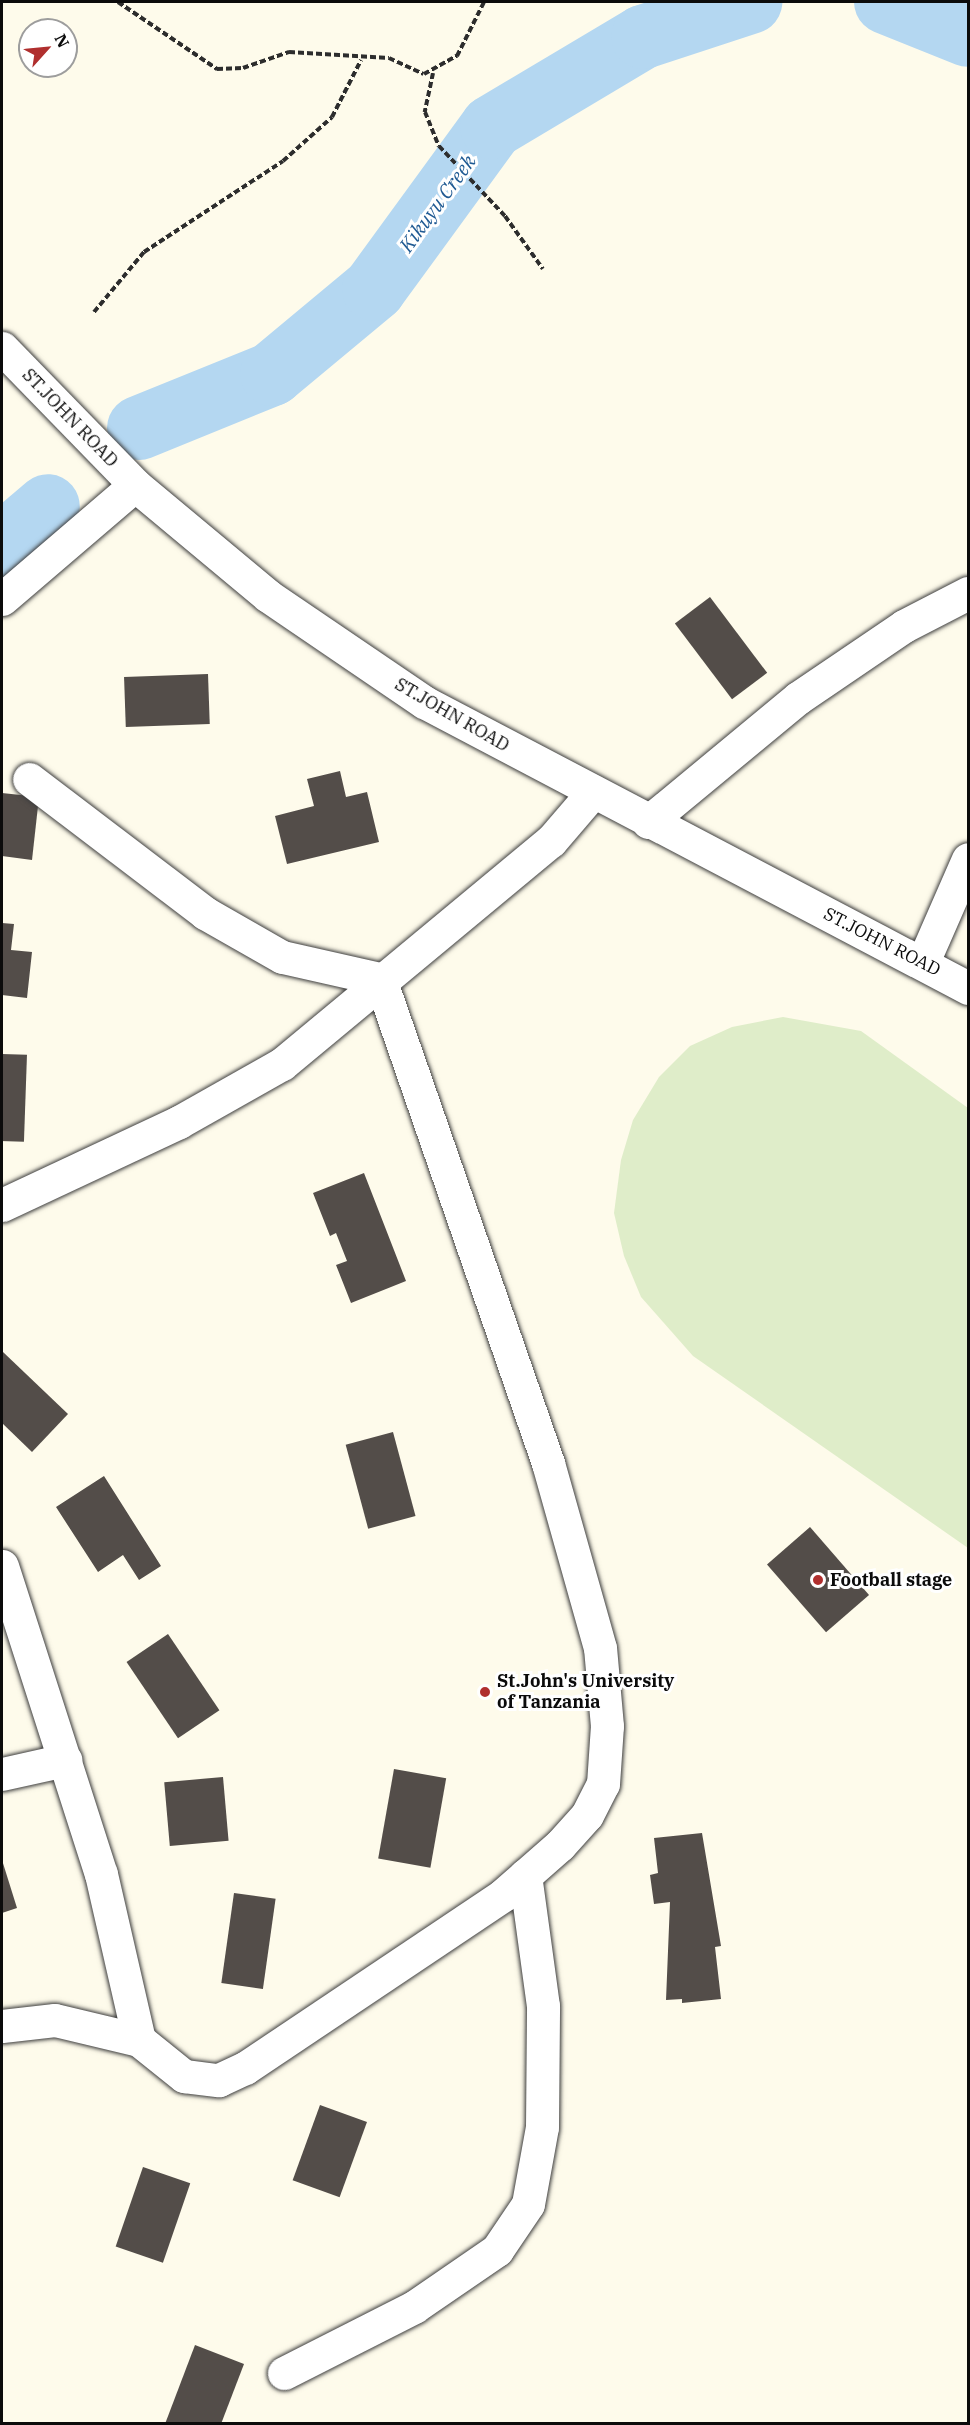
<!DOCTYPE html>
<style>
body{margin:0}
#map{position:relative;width:970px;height:2425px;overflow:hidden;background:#fefbeb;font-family:"IBM Plex Serif",serif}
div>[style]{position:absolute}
.pitch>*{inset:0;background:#dfedc9}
.river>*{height:64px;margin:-32px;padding:0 32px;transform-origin:32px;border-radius:32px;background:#b4d7f1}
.building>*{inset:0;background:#534d49;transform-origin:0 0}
.path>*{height:4px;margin-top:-2px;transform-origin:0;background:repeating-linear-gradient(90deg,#2d2d2d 0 6px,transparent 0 9px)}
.roads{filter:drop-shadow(0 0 2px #3e3e3e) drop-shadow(0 0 2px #3e3e3e)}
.minor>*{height:33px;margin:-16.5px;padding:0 16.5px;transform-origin:16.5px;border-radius:16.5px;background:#fff}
.dots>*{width:16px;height:16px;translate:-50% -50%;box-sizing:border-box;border:3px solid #fff;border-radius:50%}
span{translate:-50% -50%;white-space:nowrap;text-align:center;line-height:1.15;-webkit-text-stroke:6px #fff;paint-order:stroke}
.street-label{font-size:18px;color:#0b0b0b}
.poi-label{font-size:18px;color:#0b0b0b;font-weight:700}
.left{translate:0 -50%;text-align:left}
.water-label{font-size:20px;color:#1f5a93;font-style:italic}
.frame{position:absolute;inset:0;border:3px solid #0b0b0b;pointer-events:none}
.north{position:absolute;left:18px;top:18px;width:60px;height:60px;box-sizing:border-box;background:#fff;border:2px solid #9d9d9d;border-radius:50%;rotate:63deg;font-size:16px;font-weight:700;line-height:24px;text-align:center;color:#0b0b0b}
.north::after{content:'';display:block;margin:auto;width:21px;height:27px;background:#b02f2e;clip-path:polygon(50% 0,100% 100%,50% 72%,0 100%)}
</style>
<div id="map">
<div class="pitch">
<i style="clip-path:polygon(783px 1017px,861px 1031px,968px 1108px,968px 1548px,693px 1356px,641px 1297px,624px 1256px,614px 1213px,621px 1160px,633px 1120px,659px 1077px,690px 1046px,732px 1027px)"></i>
</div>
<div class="river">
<i style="left:886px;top:2px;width:88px;rotate:21.9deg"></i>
<i style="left:139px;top:428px;width:144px;rotate:-22.1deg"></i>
<i style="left:272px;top:374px;width:133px;rotate:-39.8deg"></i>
<i style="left:374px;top:289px;width:200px;rotate:-53.9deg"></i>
<i style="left:492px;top:127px;width:176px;rotate:-30.8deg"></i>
<i style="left:643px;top:37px;width:113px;rotate:-18.1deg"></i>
<i style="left:2px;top:545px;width:60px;rotate:-40.3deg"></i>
</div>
<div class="building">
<i style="left:710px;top:597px;width:95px;height:44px;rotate:53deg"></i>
<i style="left:208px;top:674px;width:50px;height:84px;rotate:88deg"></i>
<i style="clip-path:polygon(340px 771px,346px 797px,367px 792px,379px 842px,287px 864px,275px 816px,314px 806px,307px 779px)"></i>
<i style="clip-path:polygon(2px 793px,39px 797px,32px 860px,2px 856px)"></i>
<i style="clip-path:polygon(2px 923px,14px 924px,11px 950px,32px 952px,27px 998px,2px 995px)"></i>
<i style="left:2px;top:1054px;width:25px;height:87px;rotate:2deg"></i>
<i style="clip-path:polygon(364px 1173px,406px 1281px,351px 1303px,336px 1265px,347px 1261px,336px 1233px,330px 1236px,313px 1193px)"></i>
<i style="clip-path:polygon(3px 1352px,68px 1414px,32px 1452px,2px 1423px)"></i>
<i style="left:393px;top:1432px;width:87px;height:49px;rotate:75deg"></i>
<i style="clip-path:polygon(104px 1476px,161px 1566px,139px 1580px,123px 1555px,98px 1572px,56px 1507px)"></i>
<i style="left:810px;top:1527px;width:90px;height:57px;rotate:49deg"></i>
<i style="left:168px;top:1634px;width:92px;height:50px;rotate:56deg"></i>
<i style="left:394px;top:1769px;width:53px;height:91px;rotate:10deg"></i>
<i style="left:223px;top:1777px;width:64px;height:59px;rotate:85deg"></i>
<i style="clip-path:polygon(702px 1833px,721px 1946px,715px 1947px,721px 1999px,682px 2003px,682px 1999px,666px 2000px,670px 1902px,654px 1904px,650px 1875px,658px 1873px,654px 1838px)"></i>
<i style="clip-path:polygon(2px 1860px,17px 1908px,2px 1913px)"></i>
<i style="left:234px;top:1893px;width:42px;height:91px;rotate:8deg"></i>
<i style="left:320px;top:2105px;width:50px;height:80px;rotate:20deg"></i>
<i style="left:143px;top:2167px;width:50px;height:84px;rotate:19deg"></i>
<i style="clip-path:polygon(195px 2345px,244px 2364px,221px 2424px,165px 2424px)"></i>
</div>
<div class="path">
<i style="left:118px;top:2px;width:120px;rotate:34.1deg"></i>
<i style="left:217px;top:69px;width:26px;rotate:-2deg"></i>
<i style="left:243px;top:68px;width:49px;rotate:-19.2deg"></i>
<i style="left:289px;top:52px;width:100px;rotate:3.4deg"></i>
<i style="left:389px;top:58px;width:38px;rotate:25deg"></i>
<i style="left:424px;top:74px;width:38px;rotate:-29deg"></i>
<i style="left:457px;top:56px;width:60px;rotate:-63.4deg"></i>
<i style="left:433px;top:73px;width:40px;rotate:102deg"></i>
<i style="left:425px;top:112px;width:37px;rotate:68deg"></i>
<i style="left:439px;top:146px;width:96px;rotate:46.7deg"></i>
<i style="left:505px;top:216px;width:65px;rotate:54.4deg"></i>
<i style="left:94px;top:312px;width:78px;rotate:-50.2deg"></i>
<i style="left:144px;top:252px;width:166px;rotate:-33.2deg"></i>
<i style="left:283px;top:161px;width:66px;rotate:-41.9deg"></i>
<i style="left:332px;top:117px;width:64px;rotate:-63deg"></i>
</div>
<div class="roads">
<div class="minor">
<i style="left:2px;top:348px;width:191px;rotate:45.8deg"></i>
<i style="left:135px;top:485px;width:173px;rotate:39.8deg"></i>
<i style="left:268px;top:596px;width:189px;rotate:34.2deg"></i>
<i style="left:424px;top:702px;width:615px;rotate:27.73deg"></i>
<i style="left:2px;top:599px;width:175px;rotate:-40.6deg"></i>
<i style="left:648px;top:822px;width:195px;rotate:-39.6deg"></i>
<i style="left:798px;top:698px;width:128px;rotate:-34.2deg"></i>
<i style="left:904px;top:626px;width:72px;rotate:-27.3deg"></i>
<i style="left:923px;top:962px;width:112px;rotate:-66.4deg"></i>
<i style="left:2px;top:1205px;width:195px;rotate:-25.1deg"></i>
<i style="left:179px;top:1122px;width:118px;rotate:-29.4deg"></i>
<i style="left:282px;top:1064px;width:349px;rotate:-39.7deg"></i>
<i style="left:551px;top:841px;width:65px;rotate:-49.4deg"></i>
<i style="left:2px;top:1566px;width:324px;rotate:72.2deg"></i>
<i style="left:101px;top:1874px;width:170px;rotate:77.1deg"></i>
<i style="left:2px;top:1774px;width:65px;rotate:-12.5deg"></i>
<i style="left:2px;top:2026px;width:53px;rotate:-6.5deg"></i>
<i style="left:55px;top:2020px;width:86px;rotate:13.4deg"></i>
<i style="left:139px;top:2040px;width:58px;rotate:38.7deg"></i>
<i style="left:184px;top:2076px;width:35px;rotate:7deg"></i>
<i style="left:219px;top:2080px;width:29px;rotate:-25deg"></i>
<i style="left:245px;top:2068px;width:311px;rotate:-33.8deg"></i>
<i style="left:503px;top:1895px;width:76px;rotate:-41.3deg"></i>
<i style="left:560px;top:1845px;width:40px;rotate:-48deg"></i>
<i style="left:587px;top:1815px;width:35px;rotate:-63deg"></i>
<i style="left:603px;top:1784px;width:58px;rotate:-86.1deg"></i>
<i style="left:607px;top:1726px;width:78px;rotate:-95.1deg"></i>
<i style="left:600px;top:1648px;width:192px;rotate:-105.7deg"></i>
<i style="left:548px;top:1463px;width:512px;rotate:-109.14deg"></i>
<i style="left:380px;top:979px;width:100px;rotate:-167.3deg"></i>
<i style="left:282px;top:957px;width:89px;rotate:-150.3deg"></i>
<i style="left:205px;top:913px;width:221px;rotate:-142.7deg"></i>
<i style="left:284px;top:2373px;width:146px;rotate:-26.9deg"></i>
<i style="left:414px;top:2307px;width:101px;rotate:-34.5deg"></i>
<i style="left:497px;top:2250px;width:55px;rotate:-56deg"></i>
<i style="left:528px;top:2204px;width:78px;rotate:-79.7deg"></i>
<i style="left:542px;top:2127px;width:121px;rotate:-89.5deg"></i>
<i style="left:543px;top:2006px;width:132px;rotate:-97.8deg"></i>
</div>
</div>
<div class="dots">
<i style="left:818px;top:1580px;background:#b02f2e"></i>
<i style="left:485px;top:1692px;background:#b02f2e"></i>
</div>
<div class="street-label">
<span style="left:70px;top:418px;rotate:46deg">ST.JOHN ROAD</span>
<span style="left:452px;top:715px;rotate:30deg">ST.JOHN ROAD</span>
<span style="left:882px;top:942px;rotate:27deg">ST.JOHN ROAD</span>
</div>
<div class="poi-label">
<span class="left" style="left:830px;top:1580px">Football stage</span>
<span class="left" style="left:497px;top:1692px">St.John's University<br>of Tanzania</span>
</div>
<div class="water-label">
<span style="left:437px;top:203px;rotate:-54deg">Kikuyu Creek</span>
</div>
<div class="frame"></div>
<div class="north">N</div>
</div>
